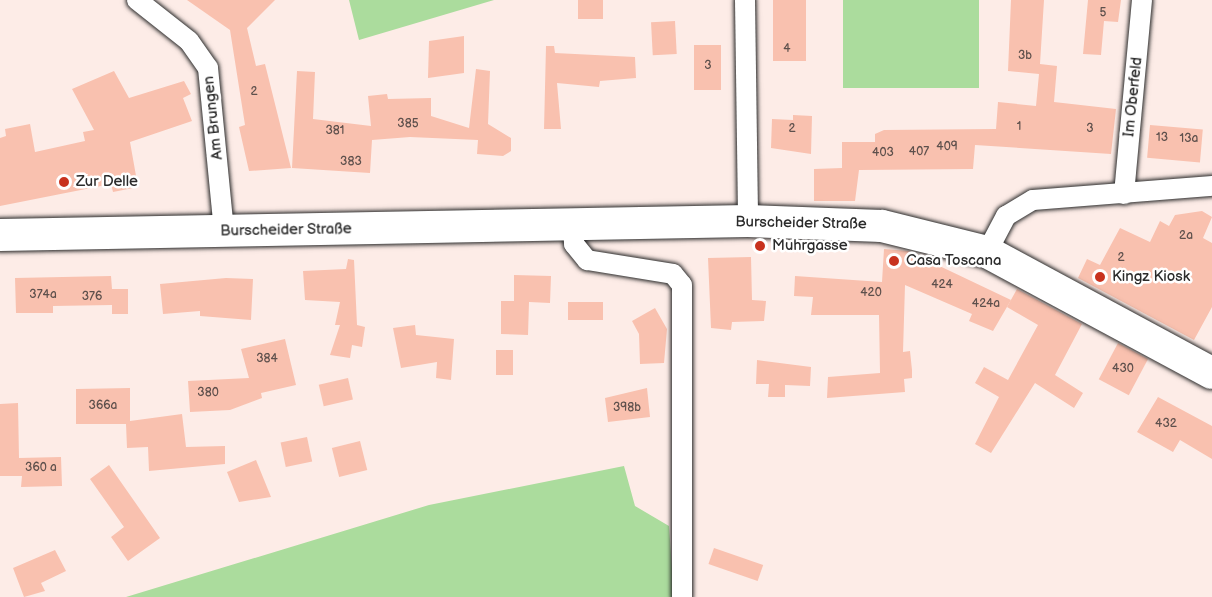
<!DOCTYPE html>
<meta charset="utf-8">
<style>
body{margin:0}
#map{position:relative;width:1212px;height:597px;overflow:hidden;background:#fdece7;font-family:"Balsamiq Sans",sans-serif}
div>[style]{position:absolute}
.green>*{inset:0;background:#abdc9d;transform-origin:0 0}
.building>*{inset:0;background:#f9c1af;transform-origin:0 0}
.roads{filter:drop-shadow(0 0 2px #2b2b2b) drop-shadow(0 0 2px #2b2b2b)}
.minor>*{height:20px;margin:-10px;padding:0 10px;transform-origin:10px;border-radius:10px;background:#fff}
.primary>*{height:32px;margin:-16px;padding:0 16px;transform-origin:16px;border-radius:16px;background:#fff}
.dots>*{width:16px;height:16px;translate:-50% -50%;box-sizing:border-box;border:3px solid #fff;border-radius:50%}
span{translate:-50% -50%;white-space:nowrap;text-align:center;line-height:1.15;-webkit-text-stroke:5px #fff;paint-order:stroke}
.number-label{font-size:12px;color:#5e504c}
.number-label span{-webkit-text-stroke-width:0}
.street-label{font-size:15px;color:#2b2b2b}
.poi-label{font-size:15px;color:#2b2b2b}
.left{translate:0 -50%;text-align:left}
</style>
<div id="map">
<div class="green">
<i style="clip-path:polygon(349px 0,494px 0,359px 40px)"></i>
<i style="left:843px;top:0;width:136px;height:88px"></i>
<i style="clip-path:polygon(624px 466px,635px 506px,669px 526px,674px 597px,126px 597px,429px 505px)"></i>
</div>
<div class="building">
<i style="clip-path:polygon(187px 0,275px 0,247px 28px,256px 66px,265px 64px,291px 168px,249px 171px,239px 127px,245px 125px,230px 30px)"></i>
<i style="left:578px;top:0;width:25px;height:19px"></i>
<i style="left:773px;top:0;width:33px;height:61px"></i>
<i style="clip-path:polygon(1011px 0,1044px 0,1040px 64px,1057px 66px,1054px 102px,1116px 109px,1111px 154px,975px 145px,973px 169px,859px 170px,855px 201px,814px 201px,814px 169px,842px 168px,842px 142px,875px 142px,875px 134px,884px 130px,996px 129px,998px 102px,1036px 106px,1039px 74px,1008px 71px)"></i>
<i style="clip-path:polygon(1088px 0,1121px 0,1118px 22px,1104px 21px,1101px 55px,1083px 54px)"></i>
<i style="left:675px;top:21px;width:33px;height:24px;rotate:87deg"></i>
<i style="clip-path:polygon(464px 36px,464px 73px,428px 78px,429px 41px)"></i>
<i style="left:721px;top:45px;width:45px;height:27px;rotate:90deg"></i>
<i style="clip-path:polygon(546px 46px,554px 46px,555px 53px,635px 57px,636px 78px,600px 81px,599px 87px,557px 83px,561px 129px,544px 129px)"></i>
<i style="clip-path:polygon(476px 69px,490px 71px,488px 124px,511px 138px,511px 151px,503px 156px,477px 154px,478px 140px,410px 137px,372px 140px,370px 173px,292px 168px,297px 71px,315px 72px,313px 119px,371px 126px,368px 96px,387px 94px,388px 99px,431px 98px,431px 116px,469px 128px)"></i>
<i style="clip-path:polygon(114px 71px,129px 98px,184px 81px,191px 94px,183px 98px,192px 121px,130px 142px,138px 187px,113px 192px,111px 184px,0 206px,0 138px,6px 136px,5px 129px,30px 124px,35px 152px,85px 141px,83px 132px,94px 130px,72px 89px)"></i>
<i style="clip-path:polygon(793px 115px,812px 116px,811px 154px,771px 148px,772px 119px,793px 120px)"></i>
<i style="left:1150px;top:125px;width:53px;height:33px;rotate:5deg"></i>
<i style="clip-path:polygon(1202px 211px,1212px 217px,1203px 238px,1212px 243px,1212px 307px,1194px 340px,1078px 278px,1087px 259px,1100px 265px,1120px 228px,1150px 242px,1160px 221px,1169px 226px,1175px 215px)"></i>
<i style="clip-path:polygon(884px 249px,908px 251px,1011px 300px,993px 331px,969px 321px,972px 314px,905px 285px,903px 352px,910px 351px,912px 370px,912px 378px,904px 379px,905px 392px,827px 398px,828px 377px,880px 373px,879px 315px,811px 315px,813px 297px,794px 296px,795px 276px,882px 282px)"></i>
<i style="clip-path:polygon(751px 257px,752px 300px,766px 301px,764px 321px,732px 322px,731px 330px,711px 328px,708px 258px)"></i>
<i style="clip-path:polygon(348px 259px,354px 260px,357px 325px,365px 327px,362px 347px,352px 345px,350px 358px,330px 355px,340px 325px,335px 325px,340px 302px,305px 300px,303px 271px,346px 269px)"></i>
<i style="clip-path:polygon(514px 275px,551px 276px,550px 303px,529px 302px,528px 335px,501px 334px,501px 301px,514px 301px)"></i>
<i style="clip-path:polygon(111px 276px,112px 289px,128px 289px,128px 314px,112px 314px,112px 305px,53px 306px,53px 313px,16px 313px,15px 278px)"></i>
<i style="clip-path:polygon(226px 278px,253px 279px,251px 320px,200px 316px,200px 311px,163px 314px,160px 284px)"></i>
<i style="clip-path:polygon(1017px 289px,1082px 324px,1055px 375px,1083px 393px,1074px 408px,1035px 383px,991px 453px,975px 444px,999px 397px,975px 383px,984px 367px,1008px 380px,1038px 325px,1007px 307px)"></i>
<i style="left:568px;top:302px;width:35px;height:18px"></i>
<i style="clip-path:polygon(655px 308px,667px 329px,664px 363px,640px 364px,639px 334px,632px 321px)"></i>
<i style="clip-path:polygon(415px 325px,416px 335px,454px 339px,451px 380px,436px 378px,437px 362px,401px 368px,393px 328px)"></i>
<i style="clip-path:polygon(285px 339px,296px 385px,261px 393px,262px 398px,230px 410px,190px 412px,188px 381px,249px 378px,241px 349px)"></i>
<i style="left:1118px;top:343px;width:34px;height:41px;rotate:28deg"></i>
<i style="left:496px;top:350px;width:17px;height:25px"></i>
<i style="clip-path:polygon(757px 360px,811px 367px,810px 386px,785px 385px,785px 397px,768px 397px,769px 384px,756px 384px)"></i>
<i style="left:348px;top:378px;width:22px;height:30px;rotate:77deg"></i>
<i style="clip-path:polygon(130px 388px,130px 421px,182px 414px,186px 447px,225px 446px,225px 464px,149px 471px,148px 447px,127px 448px,126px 424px,76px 424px,76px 389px)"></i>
<i style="clip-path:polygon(647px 388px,650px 417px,608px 422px,605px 398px)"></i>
<i style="clip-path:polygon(1158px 397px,1212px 426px,1212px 459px,1180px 440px,1173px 452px,1137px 432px)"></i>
<i style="clip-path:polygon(18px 403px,19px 458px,61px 457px,62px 486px,21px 487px,22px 476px,0 476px,0 404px)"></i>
<i style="left:307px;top:437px;width:25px;height:27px;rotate:78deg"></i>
<i style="left:360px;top:441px;width:30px;height:29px;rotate:76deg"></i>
<i style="clip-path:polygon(256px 460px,271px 497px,239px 502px,227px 472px)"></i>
<i style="clip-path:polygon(109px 465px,160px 538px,128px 561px,111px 537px,124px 527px,90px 479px)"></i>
<i style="left:714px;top:548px;width:52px;height:17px;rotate:19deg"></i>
<i style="clip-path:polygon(55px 550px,66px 571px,41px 583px,45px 591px,24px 597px,13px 568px)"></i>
</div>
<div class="roads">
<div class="minor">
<i style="left:137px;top:0;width:66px;rotate:38.3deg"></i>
<i style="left:189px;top:41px;width:33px;rotate:55deg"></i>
<i style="left:208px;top:68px;width:164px;rotate:84.4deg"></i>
<i style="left:745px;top:0;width:221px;rotate:89.2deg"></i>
<i style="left:1124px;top:194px;width:195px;rotate:-84.7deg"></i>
<i style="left:573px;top:224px;width:20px;rotate:87deg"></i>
<i style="left:574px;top:244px;width:21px;rotate:51deg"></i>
<i style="left:587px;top:260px;width:87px;rotate:9.2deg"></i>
<i style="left:673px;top:274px;width:14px;rotate:51deg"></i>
<i style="left:682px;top:285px;width:312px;rotate:90deg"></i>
<i style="left:987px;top:252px;width:41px;rotate:-62.2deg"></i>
<i style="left:1006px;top:216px;width:31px;rotate:-31deg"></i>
<i style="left:1033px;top:200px;width:180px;rotate:-4.5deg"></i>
</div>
<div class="primary">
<i style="left:0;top:235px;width:748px;rotate:-1.07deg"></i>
<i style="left:748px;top:221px;width:134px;rotate:2.1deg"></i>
<i style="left:882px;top:226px;width:108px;rotate:13.9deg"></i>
<i style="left:987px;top:252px;width:255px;rotate:28.3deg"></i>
</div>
</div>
<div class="dots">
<i style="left:64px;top:182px;background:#c8321e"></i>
<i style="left:760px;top:246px;background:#c8321e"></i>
<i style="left:894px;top:261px;background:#c8321e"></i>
<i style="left:1100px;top:277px;background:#c8321e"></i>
</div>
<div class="number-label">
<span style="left:1103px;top:13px">5</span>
<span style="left:787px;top:49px">4</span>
<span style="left:1025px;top:56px">3b</span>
<span style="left:708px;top:66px">3</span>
<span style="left:254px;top:92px">2</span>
<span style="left:408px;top:124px">385</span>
<span style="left:1019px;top:127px">1</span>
<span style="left:792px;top:129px">2</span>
<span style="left:1090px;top:129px">3</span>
<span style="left:335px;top:131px">381</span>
<span style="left:1162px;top:138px">13</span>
<span style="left:1189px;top:139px">13a</span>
<span style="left:947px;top:147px">409</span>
<span style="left:919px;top:152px">407</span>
<span style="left:883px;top:153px">403</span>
<span style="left:351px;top:162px">383</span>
<span style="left:1186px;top:236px">2a</span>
<span style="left:1121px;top:258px">2</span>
<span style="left:942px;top:285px">424</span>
<span style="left:871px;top:293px">420</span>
<span style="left:43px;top:295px">374a</span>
<span style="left:92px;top:297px">376</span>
<span style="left:986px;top:304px">424a</span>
<span style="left:267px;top:359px">384</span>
<span style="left:1123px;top:369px">430</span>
<span style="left:208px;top:393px">380</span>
<span style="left:103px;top:406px">366a</span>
<span style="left:627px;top:408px">398b</span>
<span style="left:1166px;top:424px">432</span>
<span style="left:41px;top:468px">360 a</span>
</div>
<div class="street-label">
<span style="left:1133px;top:97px;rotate:-84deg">Im Oberfeld</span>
<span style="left:213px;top:118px;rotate:-96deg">Am Brungen</span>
<span style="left:801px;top:223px;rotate:1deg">Burscheider Straße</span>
<span style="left:286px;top:230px;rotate:-1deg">Burscheider Straße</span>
</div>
<div class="poi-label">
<span class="left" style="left:76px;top:182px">Zur Delle</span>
<span class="left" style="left:772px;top:246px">Muhrgasse</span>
<span class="left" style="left:906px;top:261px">Casa Toscana</span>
<span class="left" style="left:1112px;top:277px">Kingz Kiosk</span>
</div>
</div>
